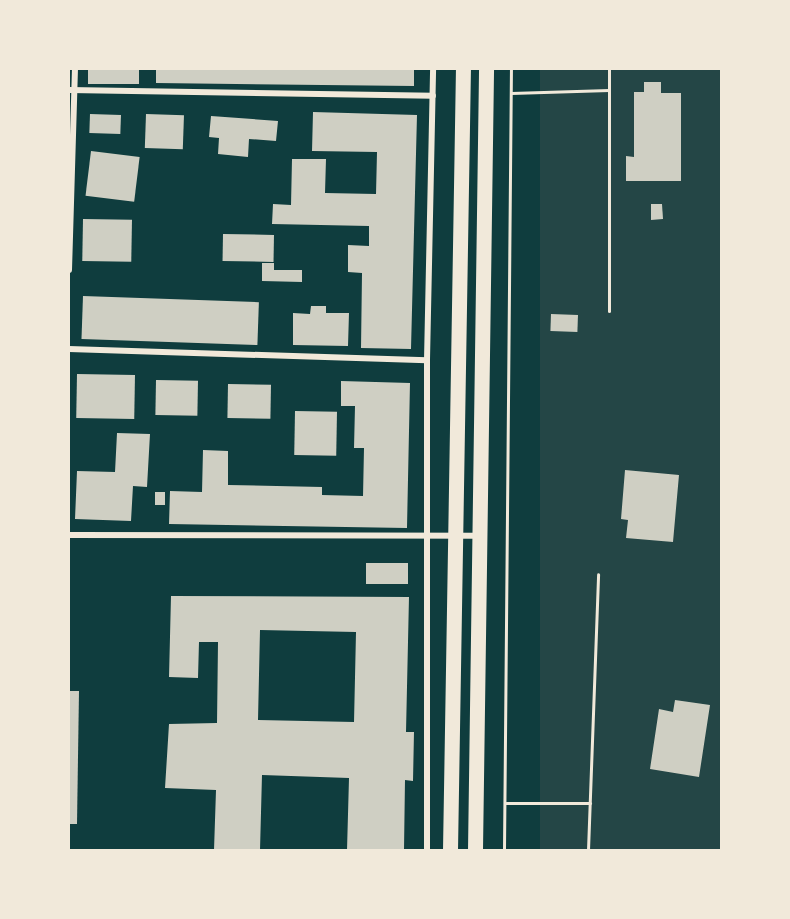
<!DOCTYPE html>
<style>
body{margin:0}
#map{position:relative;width:790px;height:919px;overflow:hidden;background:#0f3d3e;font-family:"Varela Round",sans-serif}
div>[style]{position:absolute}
.green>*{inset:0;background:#244646;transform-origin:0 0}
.building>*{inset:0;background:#cfcfc3;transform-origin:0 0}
.path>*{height:3px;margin:-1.5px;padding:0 1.5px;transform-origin:1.5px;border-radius:1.5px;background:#f1e9da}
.minor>*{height:6px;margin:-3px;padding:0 3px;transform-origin:3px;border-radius:3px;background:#f1e9da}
.primary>*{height:15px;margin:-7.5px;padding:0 7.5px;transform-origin:7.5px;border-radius:7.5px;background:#f1e9da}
span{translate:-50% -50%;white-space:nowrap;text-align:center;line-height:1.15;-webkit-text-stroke:5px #f1e9da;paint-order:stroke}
.frame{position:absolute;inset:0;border:70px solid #f1e9da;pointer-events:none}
</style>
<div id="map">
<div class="green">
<i style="left:540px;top:69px;width:181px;height:781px"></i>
</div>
<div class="building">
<i style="left:88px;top:69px;width:51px;height:15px"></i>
<i style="clip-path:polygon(156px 69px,414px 69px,414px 86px,156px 83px)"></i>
<i style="clip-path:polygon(644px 82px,661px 82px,661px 93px,681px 93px,681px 181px,626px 181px,626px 156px,634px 157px,634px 92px,644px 92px)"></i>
<i style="clip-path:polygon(313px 112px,417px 115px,411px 349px,361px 348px,362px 273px,348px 272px,348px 245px,369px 246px,369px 226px,272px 224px,273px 204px,291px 205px,292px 159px,326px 159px,325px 193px,376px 194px,377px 152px,312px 151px)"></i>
<i style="left:90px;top:114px;width:31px;height:19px;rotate:2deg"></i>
<i style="left:146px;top:114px;width:38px;height:34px;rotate:2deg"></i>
<i style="clip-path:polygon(211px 116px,278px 121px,276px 141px,249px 139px,248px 157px,218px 154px,219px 138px,209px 137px)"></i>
<i style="left:91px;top:151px;width:49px;height:45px;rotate:7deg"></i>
<i style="clip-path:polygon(651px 204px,662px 204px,663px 219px,651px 220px)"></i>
<i style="left:83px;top:219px;width:49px;height:42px;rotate:1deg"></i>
<i style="left:223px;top:234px;width:51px;height:27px;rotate:1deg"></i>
<i style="clip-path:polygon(262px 263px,274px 263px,274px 270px,302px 270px,302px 282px,262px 281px)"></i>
<i style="left:83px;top:296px;width:176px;height:43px;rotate:2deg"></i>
<i style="clip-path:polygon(311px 306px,326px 306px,326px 313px,349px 313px,348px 346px,293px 345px,293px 313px,310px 314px)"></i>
<i style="left:551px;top:314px;width:27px;height:17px;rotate:2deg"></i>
<i style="left:77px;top:374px;width:58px;height:44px;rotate:1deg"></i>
<i style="left:156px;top:380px;width:42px;height:35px;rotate:1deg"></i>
<i style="clip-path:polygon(341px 381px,410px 383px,407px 528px,169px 524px,170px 491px,202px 492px,203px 450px,228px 451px,228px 485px,322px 487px,322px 495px,363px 496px,364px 448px,354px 448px,355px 406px,341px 406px)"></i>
<i style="left:228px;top:384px;width:43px;height:34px;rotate:1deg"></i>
<i style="left:295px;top:411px;width:42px;height:44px;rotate:1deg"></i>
<i style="clip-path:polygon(117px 433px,150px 434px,147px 487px,133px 486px,131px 521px,75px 519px,77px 471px,115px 472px)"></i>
<i style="clip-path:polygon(625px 470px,679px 475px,673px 542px,626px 538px,628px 520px,621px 519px)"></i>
<i style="left:155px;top:492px;width:10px;height:13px"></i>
<i style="left:366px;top:563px;width:42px;height:21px"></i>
<i style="clip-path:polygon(evenodd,171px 596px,409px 597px,406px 732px,414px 732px,413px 781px,405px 780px,404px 850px,347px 850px,349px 778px,262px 775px,260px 850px,214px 850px,216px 790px,165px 788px,169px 724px,217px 723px,218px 642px,199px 642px,198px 678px,169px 677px,171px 596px,260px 630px,356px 632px,354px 722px,258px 720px,260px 630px)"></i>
<i style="clip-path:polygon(69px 691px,79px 691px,77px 824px,69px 824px)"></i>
<i style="clip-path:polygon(675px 700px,710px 705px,699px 777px,650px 769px,659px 709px,673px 712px)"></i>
</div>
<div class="path">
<i style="left:609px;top:69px;width:242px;rotate:90deg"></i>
<i style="left:511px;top:93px;width:98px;rotate:-1.8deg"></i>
<i style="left:506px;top:803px;width:84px"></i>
<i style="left:504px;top:850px;width:781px;rotate:-89.49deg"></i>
<i style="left:588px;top:850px;width:276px;rotate:-87.9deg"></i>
</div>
<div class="minor">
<i style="left:69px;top:90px;width:364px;rotate:0.9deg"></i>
<i style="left:69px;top:270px;width:201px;rotate:-88.3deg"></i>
<i style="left:69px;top:349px;width:358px;rotate:1.8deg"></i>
<i style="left:69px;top:535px;width:410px;rotate:0.1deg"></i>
<i style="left:427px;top:850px;width:490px;rotate:-90deg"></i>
<i style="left:427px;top:360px;width:291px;rotate:-88.8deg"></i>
</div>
<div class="primary">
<i style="left:450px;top:850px;width:781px;rotate:-89.05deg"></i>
<i style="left:475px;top:850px;width:781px;rotate:-89.19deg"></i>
</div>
<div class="frame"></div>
</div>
